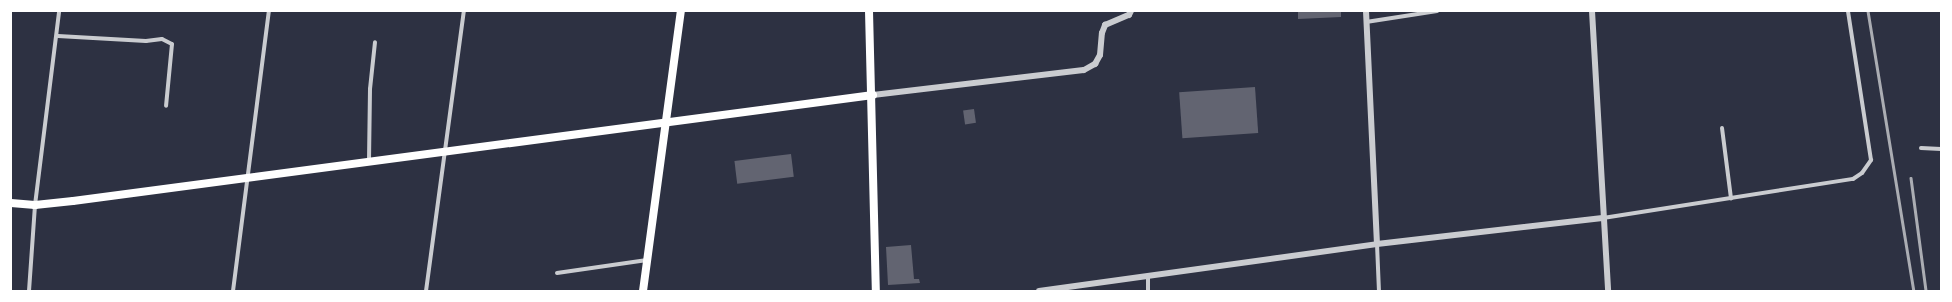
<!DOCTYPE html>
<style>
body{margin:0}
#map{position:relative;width:1952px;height:302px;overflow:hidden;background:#2d3142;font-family:"Nunito Sans",sans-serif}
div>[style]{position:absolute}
.building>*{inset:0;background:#626471;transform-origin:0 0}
.minor>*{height:4px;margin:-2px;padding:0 2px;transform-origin:2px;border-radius:2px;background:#caccd0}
.tertiary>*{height:6px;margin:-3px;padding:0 3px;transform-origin:3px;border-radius:3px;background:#caccd0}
.primary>*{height:8px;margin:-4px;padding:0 4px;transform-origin:4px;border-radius:4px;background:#fff}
.rail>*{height:2.5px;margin:-1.25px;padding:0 1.25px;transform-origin:1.25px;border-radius:1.25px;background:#abadb3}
span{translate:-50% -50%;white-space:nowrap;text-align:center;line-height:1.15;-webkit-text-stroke:4px #fff;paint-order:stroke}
.frame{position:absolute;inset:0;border:12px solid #fff;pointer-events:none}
</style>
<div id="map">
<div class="building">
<i style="clip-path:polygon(1298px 11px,1341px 11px,1341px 17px,1298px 19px)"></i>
<i style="left:1255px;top:87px;width:46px;height:76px;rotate:86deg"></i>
<i style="left:974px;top:109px;width:14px;height:11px;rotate:82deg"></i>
<i style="left:791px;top:154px;width:23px;height:57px;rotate:83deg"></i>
<i style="clip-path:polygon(911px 245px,914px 279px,919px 279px,920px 283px,888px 285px,886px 247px)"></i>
</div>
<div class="minor">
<i style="left:1366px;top:22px;width:72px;rotate:-8.8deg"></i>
<i style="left:58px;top:36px;width:88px;rotate:3.3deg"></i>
<i style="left:146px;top:41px;width:16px;rotate:-7deg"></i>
<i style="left:162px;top:39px;width:11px;rotate:27deg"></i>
<i style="left:172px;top:44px;width:62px;rotate:95.5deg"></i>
<i style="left:1722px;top:128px;width:71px;rotate:82.7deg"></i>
<i style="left:1921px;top:148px;width:20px;rotate:3deg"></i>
<i style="left:369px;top:161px;width:72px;rotate:-89.2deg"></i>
<i style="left:370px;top:89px;width:47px;rotate:-83.9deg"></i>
<i style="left:1603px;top:218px;width:253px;rotate:-8.9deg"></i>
<i style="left:1853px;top:179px;width:11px;rotate:-34deg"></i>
<i style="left:1862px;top:173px;width:16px;rotate:-55deg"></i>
<i style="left:1871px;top:160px;width:151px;rotate:-98.8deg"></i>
<i style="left:1377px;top:244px;width:47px;rotate:87.6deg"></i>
<i style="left:557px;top:273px;width:91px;rotate:-8.2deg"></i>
<i style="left:1148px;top:276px;width:15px;rotate:90deg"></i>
<i style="left:29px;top:291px;width:86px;rotate:-86deg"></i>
<i style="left:35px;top:205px;width:195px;rotate:-82.9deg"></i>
<i style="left:233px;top:291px;width:282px;rotate:-82.7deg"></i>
<i style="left:426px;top:291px;width:283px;rotate:-82.3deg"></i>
</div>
<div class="tertiary">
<i style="left:1366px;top:11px;width:233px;rotate:87.3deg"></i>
<i style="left:1592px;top:11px;width:280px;rotate:86.7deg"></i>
<i style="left:873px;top:95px;width:212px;rotate:-6.8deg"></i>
<i style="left:1084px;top:70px;width:13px;rotate:-29deg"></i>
<i style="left:1095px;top:64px;width:10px;rotate:-61deg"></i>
<i style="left:1100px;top:55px;width:22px;rotate:-85deg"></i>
<i style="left:1102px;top:33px;width:9px;rotate:-69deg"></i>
<i style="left:1105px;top:25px;width:26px;rotate:-23deg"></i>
<i style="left:1129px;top:15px;width:4px;rotate:-63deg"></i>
<i style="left:1039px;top:291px;width:341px;rotate:-7.9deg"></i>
<i style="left:1377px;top:244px;width:227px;rotate:-6.6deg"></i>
</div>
<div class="primary">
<i style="left:869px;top:11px;width:280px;rotate:88.6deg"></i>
<i style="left:11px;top:203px;width:24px;rotate:5deg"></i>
<i style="left:35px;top:205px;width:38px;rotate:-6deg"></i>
<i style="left:73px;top:201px;width:807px;rotate:-7.55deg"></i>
<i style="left:643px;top:291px;width:283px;rotate:-82.3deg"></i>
</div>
<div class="rail">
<i style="left:1868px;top:11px;width:284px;rotate:80.7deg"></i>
<i style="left:1911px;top:178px;width:114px;rotate:82.4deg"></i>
</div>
<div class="frame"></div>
</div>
